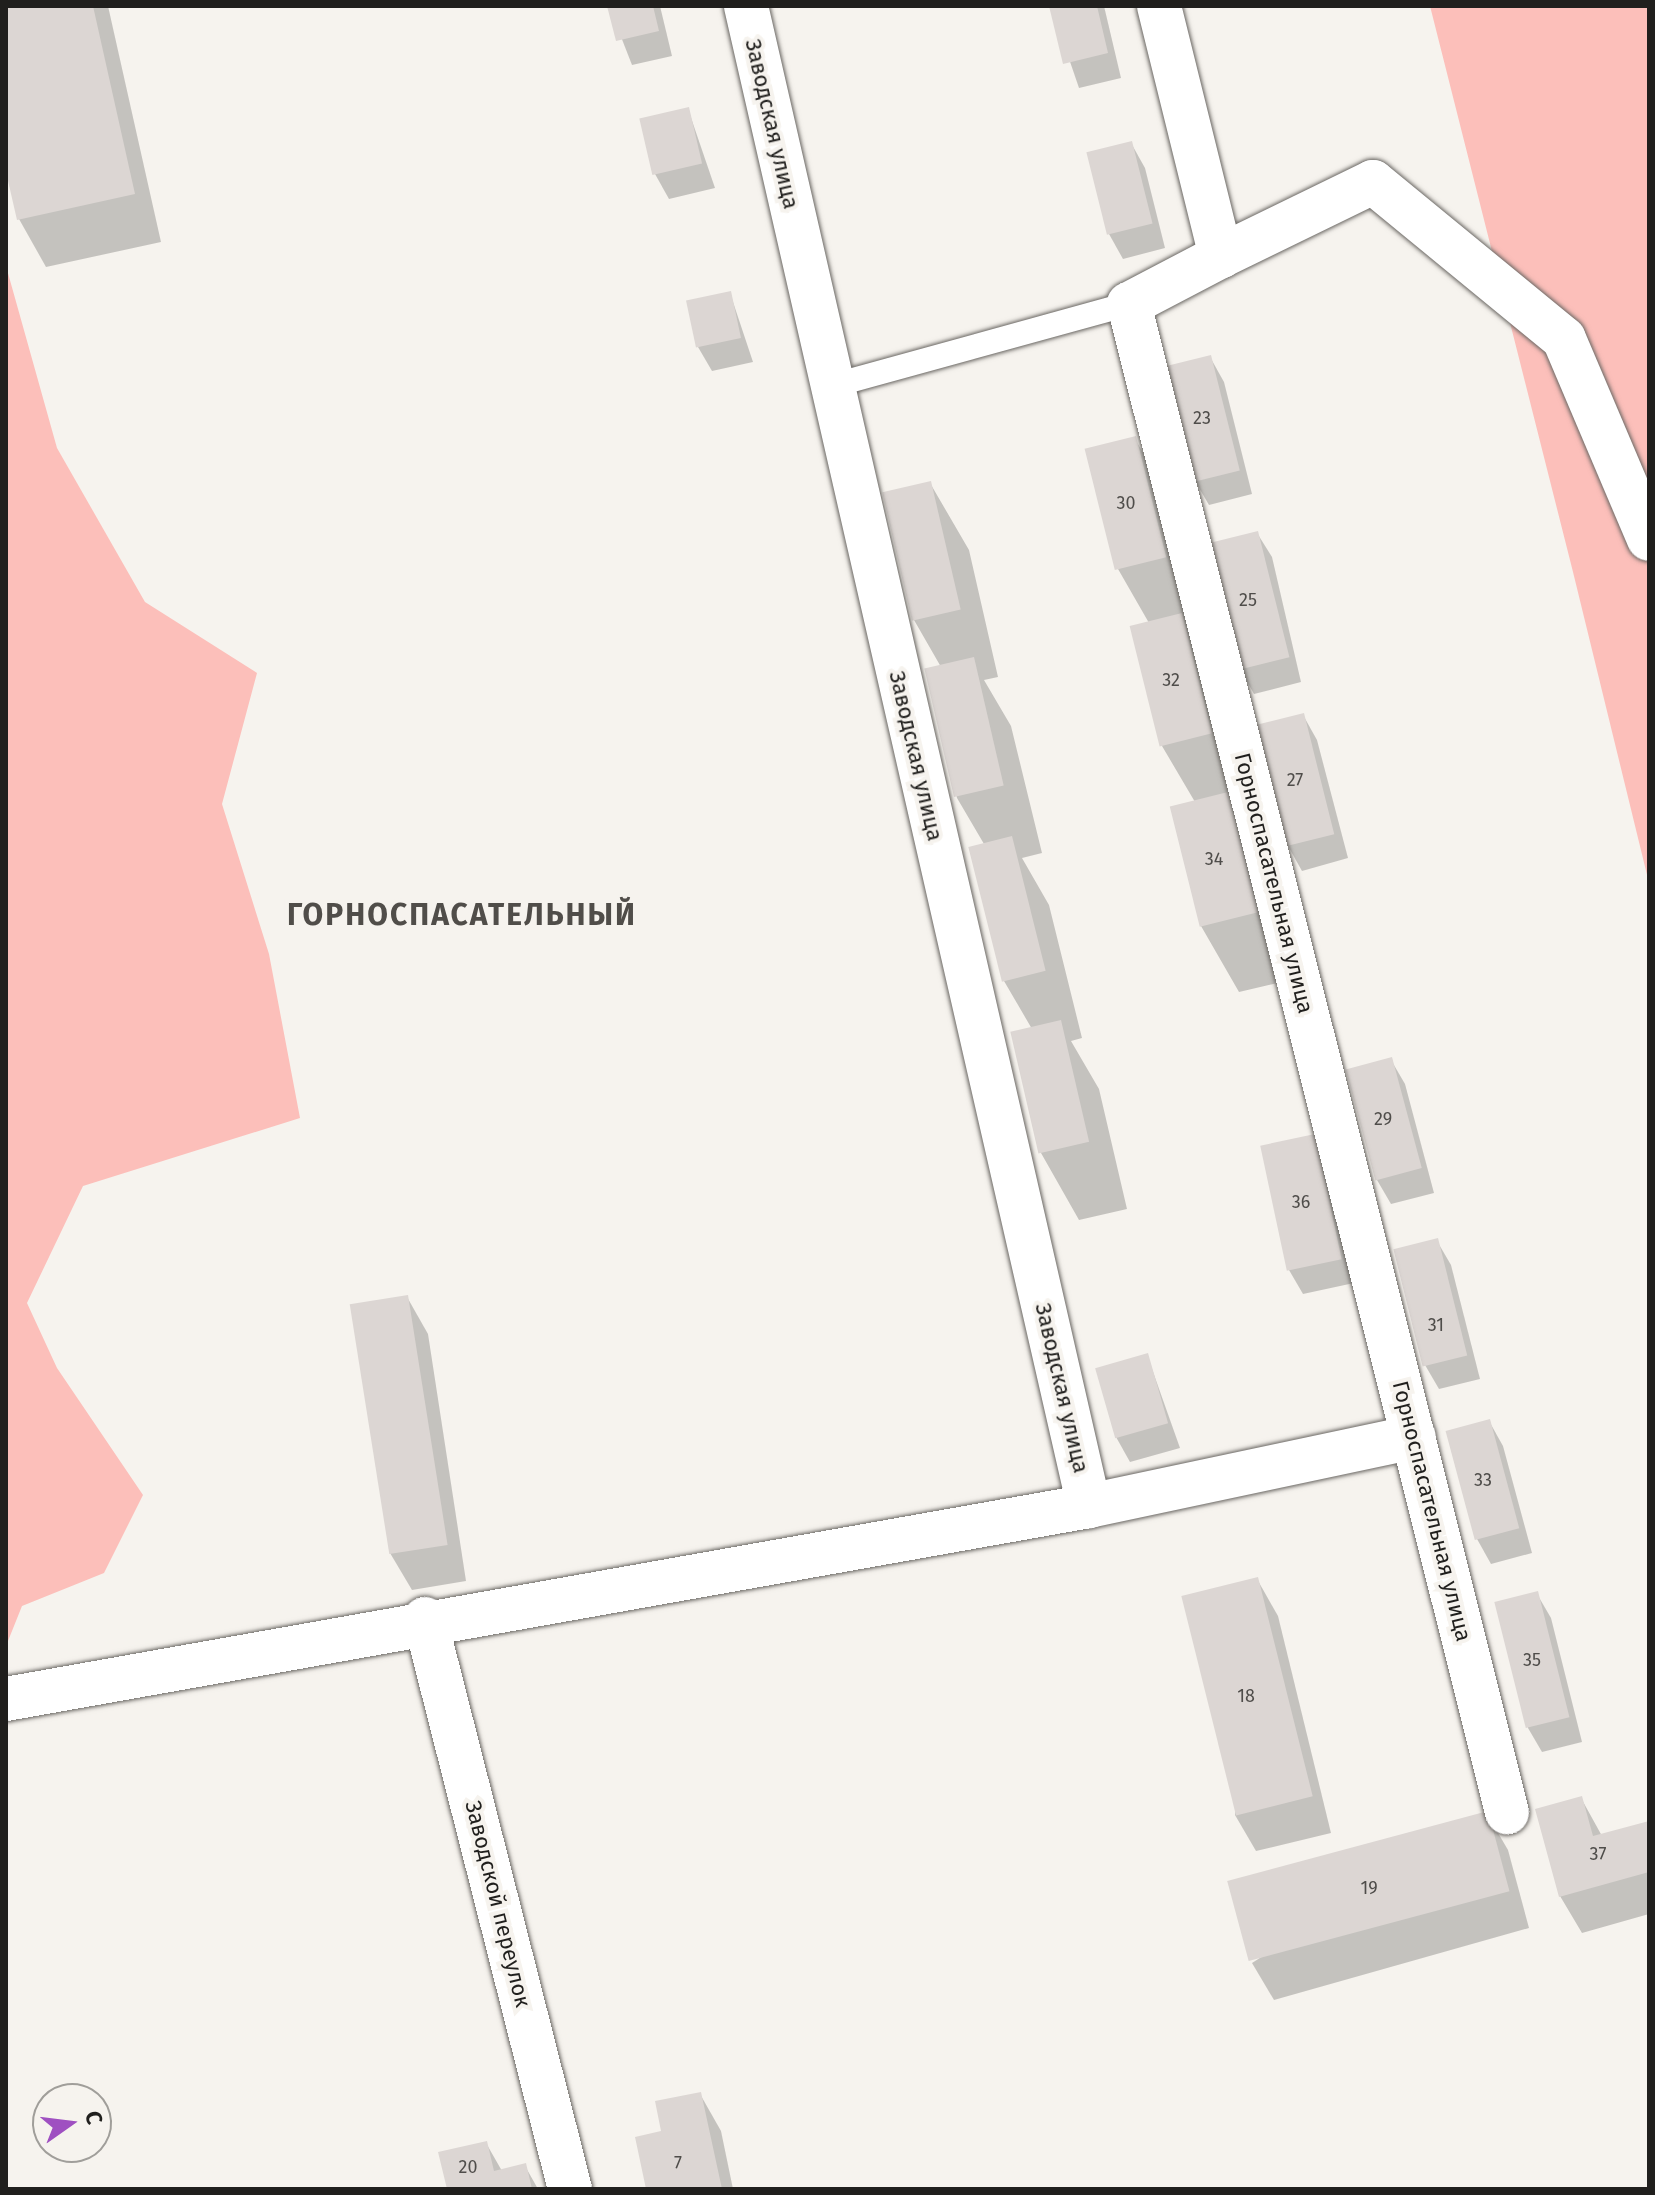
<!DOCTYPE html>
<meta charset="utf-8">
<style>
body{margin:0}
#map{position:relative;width:1655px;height:2195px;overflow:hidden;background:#f6f3ee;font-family:"Fira Sans",sans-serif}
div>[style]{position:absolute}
.green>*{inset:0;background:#fcbfba}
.shadow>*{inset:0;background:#0003}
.building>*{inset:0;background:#dcd6d3;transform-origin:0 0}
.roads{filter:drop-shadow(0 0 2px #6a6763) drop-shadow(0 0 2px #6a6763)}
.lane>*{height:24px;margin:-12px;padding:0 12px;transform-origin:12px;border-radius:12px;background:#fff}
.street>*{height:44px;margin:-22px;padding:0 22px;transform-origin:22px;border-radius:22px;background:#fff}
span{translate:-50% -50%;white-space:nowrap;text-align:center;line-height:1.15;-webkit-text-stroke:8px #f6f3ee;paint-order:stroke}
.number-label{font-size:18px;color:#4f4d4a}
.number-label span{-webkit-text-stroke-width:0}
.street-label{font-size:22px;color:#201f1d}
.district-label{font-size:30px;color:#504d49;font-weight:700;letter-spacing:2px}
.frame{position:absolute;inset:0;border:8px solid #201f1d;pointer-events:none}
.north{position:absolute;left:32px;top:2083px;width:80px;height:80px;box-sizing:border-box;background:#f6f3ee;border:2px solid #a09e9a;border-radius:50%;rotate:76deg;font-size:22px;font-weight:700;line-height:32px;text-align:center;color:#201f1d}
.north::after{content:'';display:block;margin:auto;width:28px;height:36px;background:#9f50c1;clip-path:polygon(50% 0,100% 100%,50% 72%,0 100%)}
</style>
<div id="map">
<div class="green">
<i style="clip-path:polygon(1430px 6px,1649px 6px,1649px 883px,1573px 572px)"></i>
<i style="clip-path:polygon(6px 266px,57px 448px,145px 602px,257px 673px,222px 804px,269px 954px,300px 1118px,83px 1186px,27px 1303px,57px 1368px,143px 1495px,104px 1573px,22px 1606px,6px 1646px)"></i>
</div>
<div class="shadow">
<i style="clip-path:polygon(6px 6px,108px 6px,161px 242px,46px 267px,19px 219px,6px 162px)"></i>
<i style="clip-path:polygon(609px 6px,660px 6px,672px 56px,632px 65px)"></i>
<i style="clip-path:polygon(1051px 6px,1104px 6px,1121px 78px,1079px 88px)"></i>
<i style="clip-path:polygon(688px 109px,715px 188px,669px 199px,655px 174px)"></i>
<i style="clip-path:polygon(1131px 143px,1145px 168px,1165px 248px,1123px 259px,1109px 234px)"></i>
<i style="clip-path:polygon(730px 293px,753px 362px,712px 371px,698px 347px)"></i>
<i style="clip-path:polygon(1210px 357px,1224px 382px,1252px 494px,1209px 505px,1195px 481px)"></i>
<i style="clip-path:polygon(1135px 439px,1174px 505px,1295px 979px,1239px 992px,1201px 926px,1195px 802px,1162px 746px,1133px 627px,1149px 623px,1118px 569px)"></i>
<i style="clip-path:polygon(930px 483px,969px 550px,998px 677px,984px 680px,1011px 726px,1042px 853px,1022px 858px,1049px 905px,1082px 1038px,1071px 1041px,1099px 1089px,1127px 1209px,1079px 1220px,1041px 1153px,1032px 1029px,1004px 981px,984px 844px,957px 798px,927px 671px,941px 667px,914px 620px)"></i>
<i style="clip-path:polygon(1257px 533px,1272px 557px,1301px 682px,1254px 694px,1240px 669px)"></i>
<i style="clip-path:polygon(1303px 715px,1317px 740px,1348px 858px,1302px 871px,1288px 846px)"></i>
<i style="clip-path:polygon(1391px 1060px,1405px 1084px,1434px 1193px,1391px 1204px,1377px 1180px,1348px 1071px)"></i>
<i style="clip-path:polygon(1314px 1136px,1328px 1161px,1354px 1283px,1303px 1294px,1289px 1270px,1262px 1147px)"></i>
<i style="clip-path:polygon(1437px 1241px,1451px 1265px,1480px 1379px,1439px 1389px,1425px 1365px)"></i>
<i style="clip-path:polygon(407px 1297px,428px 1334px,466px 1581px,412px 1590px,390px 1553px)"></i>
<i style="clip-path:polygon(1147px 1355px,1180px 1448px,1130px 1462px,1116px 1437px)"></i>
<i style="clip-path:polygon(1489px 1421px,1503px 1446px,1532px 1553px,1491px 1564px,1477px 1539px)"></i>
<i style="clip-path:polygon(1257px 1579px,1278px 1616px,1331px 1833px,1256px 1851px,1235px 1815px)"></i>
<i style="clip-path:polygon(1537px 1594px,1551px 1618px,1582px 1742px,1542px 1752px,1528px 1728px,1497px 1604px)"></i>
<i style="clip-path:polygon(1581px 1798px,1602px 1836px,1649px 1823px,1649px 1914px,1582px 1933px,1560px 1896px)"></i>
<i style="clip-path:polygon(1487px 1814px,1508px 1850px,1529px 1928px,1274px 2000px,1252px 1963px)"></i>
<i style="clip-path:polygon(700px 2094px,721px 2131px,733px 2189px,648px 2189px,664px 2132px)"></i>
<i style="clip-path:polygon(486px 2143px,502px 2171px,525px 2166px,538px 2189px,449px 2189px)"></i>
</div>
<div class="building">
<i style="clip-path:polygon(6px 6px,93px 6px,135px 194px,17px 220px,6px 172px)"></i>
<i style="clip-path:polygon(607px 6px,653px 6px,659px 31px,616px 41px)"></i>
<i style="clip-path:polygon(1049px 6px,1097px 6px,1108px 53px,1063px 64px)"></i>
<i style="left:689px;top:107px;width:58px;height:51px;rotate:77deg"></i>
<i style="left:1132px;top:141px;width:85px;height:47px;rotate:76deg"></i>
<i style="left:731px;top:291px;width:48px;height:46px;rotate:78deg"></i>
<i style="left:1211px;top:355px;width:119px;height:49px;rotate:76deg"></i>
<i style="left:1136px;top:436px;width:125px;height:53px;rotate:76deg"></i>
<i style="left:931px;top:481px;width:132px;height:50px;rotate:77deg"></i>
<i style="left:1258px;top:531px;width:130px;height:51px;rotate:76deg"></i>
<i style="left:1182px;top:613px;width:124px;height:54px;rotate:76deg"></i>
<i style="left:974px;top:657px;width:132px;height:51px;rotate:77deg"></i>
<i style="left:1304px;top:713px;width:125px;height:52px;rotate:76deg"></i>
<i style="left:1228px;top:792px;width:124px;height:60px;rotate:76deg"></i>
<i style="left:1012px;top:836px;width:139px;height:45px;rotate:76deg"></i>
<i style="left:1061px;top:1020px;width:125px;height:52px;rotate:77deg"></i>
<i style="left:1392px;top:1057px;width:115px;height:48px;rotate:75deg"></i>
<i style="left:1315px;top:1134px;width:128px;height:56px;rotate:78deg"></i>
<i style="left:1438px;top:1238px;width:121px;height:46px;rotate:76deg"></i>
<i style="left:408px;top:1295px;width:253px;height:59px;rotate:81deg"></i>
<i style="left:1148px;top:1353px;width:73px;height:55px;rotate:74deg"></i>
<i style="left:1490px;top:1419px;width:113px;height:46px;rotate:75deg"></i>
<i style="left:1258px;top:1577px;width:226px;height:79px;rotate:76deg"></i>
<i style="left:1538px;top:1591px;width:130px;height:45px;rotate:76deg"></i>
<i style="clip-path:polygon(1582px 1796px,1593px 1836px,1649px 1821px,1649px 1872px,1559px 1897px,1535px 1809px)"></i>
<i style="left:1488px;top:1811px;width:83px;height:270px;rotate:75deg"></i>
<i style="clip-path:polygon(701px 2092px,722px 2189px,646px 2189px,635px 2137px,661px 2131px,655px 2101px)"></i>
<i style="clip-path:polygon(487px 2141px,494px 2171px,526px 2163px,532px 2189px,447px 2189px,438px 2152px)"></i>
</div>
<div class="roads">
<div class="lane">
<i style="left:831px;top:386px;width:309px;rotate:-15.4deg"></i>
</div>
<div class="street">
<i style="left:746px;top:6px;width:1539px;rotate:77.12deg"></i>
<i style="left:1159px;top:6px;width:258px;rotate:76.1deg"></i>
<i style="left:1221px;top:256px;width:104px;rotate:152.4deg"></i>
<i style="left:1129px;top:304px;width:1555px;rotate:75.93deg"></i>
<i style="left:1221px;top:256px;width:169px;rotate:-26deg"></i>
<i style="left:1373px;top:182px;width:247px;rotate:39.4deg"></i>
<i style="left:1564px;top:339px;width:217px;rotate:67deg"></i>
<i style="left:425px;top:1619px;width:588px;rotate:75.73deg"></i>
<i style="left:6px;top:1699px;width:1100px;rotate:-10.1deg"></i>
<i style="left:1089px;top:1506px;width:332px;rotate:-12deg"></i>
</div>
</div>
<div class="number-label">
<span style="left:1202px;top:418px">23</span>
<span style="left:1126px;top:503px">30</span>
<span style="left:1248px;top:600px">25</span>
<span style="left:1171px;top:680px">32</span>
<span style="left:1295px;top:780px">27</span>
<span style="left:1214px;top:859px">34</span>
<span style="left:1383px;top:1119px">29</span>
<span style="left:1301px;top:1202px">36</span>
<span style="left:1436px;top:1325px">31</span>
<span style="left:1483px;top:1480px">33</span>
<span style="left:1532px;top:1660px">35</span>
<span style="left:1246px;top:1696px">18</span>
<span style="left:1598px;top:1854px">37</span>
<span style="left:1369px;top:1888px">19</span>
<span style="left:678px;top:2163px">7</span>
<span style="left:468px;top:2167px">20</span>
</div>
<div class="street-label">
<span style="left:772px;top:124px;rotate:77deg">Заводская улица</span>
<span style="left:916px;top:756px;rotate:77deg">Заводская улица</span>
<span style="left:1274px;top:883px;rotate:76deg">Горноспасательная улица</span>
<span style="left:1062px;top:1388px;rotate:77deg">Заводская улица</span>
<span style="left:1432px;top:1511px;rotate:76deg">Горноспасательная улица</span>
<span style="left:498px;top:1904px;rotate:76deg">Заводской переулок</span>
</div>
<div class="district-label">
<span style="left:462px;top:915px">ГОРНОСПАСАТЕЛЬНЫЙ</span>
</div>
<div class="frame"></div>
<div class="north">С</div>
</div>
